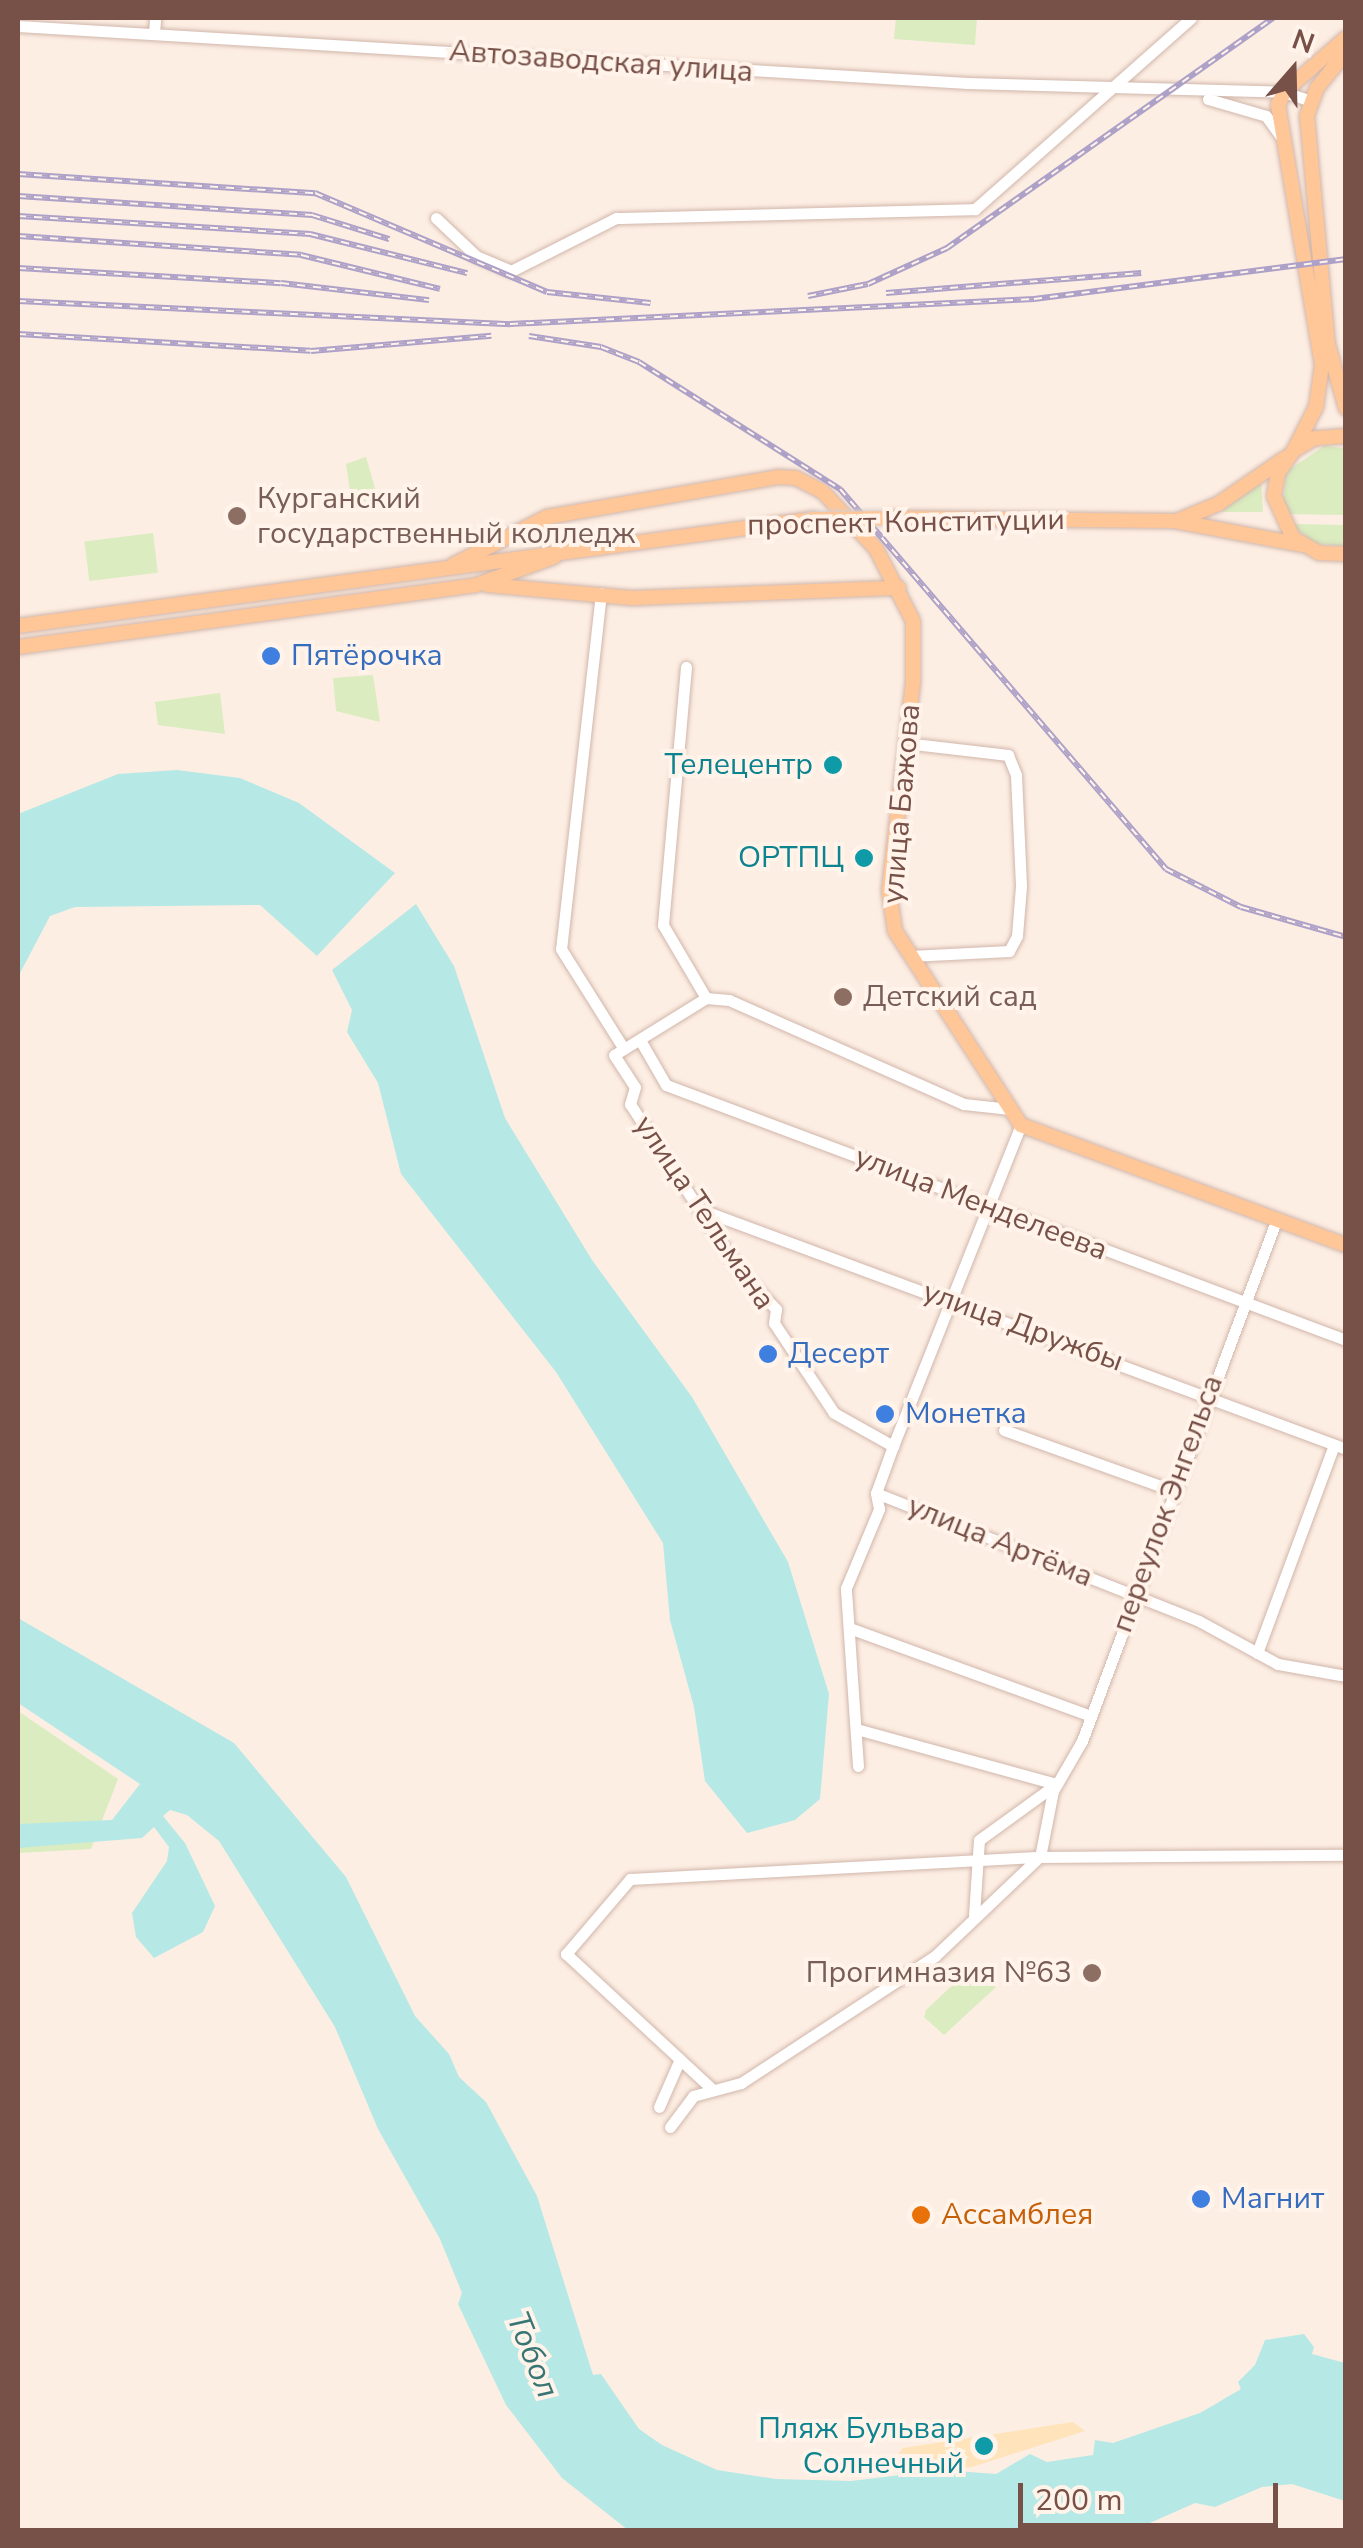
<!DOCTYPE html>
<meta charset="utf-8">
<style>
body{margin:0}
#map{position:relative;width:1363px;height:2548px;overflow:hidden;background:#fdeee3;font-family:"Nunito Sans",sans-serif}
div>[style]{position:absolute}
.green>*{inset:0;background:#daecc0;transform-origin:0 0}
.sand>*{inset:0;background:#ffe3bb}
.water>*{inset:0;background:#b6e8e6}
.roads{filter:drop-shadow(0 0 2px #d1b6ab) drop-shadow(0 0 2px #d1b6ab)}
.minor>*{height:11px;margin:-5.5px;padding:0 5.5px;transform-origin:5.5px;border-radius:5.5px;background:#fff}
.major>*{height:14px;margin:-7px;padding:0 7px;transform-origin:7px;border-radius:7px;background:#ffc698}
.rail>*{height:6px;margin-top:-3px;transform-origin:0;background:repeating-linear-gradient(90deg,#fff3ea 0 8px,#aea1c7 0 16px);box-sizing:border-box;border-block:2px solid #aea1c7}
.bridges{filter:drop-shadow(0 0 2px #d9cecb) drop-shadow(0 0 2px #d9cecb)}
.major-bridge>*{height:14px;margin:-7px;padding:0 7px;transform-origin:7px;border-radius:7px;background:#ffc698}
.dots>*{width:28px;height:28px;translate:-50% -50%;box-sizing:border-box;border:5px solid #fff3ea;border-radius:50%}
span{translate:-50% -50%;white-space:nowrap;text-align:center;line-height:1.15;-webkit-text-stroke:8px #fff3ea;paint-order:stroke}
.street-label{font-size:30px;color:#775047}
.education-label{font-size:30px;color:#785e54}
.left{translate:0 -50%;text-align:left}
.right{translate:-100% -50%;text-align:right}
.shop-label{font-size:30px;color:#366cbe}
.culture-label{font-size:30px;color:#0d838f}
.food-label{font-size:30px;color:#c56008}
.water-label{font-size:32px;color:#387675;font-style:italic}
.frame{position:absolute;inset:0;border:20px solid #775047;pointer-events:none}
.north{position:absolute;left:1243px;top:20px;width:100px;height:100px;-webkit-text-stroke:8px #fff3ea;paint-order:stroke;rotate:20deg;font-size:28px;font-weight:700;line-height:40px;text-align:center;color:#775047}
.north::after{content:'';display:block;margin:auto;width:35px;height:45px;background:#775047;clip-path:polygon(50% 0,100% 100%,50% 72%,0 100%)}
.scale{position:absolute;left:1018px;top:2483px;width:260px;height:45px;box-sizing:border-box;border:5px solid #775047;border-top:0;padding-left:12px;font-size:30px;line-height:35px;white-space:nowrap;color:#775047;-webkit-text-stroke:8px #fff3ea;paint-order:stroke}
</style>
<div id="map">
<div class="green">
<i style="clip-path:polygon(896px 18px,977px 18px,975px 45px,894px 39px)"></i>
<i style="clip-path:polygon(1324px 446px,1345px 448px,1345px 515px,1282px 514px,1286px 472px)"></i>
<i style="clip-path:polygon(366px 457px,379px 502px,359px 510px,352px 504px,346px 464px)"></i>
<i style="clip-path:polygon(1261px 480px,1263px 512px,1222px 512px,1225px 508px)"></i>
<i style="clip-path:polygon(1290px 524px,1345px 525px,1345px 546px,1315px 544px)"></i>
<i style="left:153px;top:533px;width:40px;height:69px;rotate:83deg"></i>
<i style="clip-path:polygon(373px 675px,380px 722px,336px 711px,333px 678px)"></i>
<i style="clip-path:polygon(220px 693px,225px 734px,158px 725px,155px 702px)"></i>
<i style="clip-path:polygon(18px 1711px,118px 1779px,91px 1849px,18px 1853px)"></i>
<i style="clip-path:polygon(976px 1963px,995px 1980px,995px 1988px,944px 2035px,924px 2017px,926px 2010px)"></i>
</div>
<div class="sand">
<i style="clip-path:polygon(1073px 2422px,1085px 2431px,972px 2467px,908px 2472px,890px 2465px,903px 2448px)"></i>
</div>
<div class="water">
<i style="clip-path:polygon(177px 770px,240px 778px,299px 803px,395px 873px,317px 956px,260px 905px,75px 907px,50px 916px,18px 977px,18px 814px,118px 774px)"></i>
<i style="clip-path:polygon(416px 904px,454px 966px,505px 1118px,592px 1260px,692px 1397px,788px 1562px,829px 1694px,820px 1799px,795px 1820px,747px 1833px,705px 1781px,694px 1707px,670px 1620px,663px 1543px,556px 1372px,401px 1174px,378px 1083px,347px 1032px,352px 1010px,332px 970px)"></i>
<i style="clip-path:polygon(18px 1618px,234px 1743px,346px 1877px,415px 2016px,449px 2054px,459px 2077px,486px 2102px,537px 2196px,593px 2375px,601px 2374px,639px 2429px,662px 2445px,717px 2470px,776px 2479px,851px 2481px,942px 2470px,996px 2474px,1030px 2454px,1047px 2462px,1093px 2455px,1095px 2440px,1113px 2443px,1200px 2413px,1241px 2389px,1238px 2382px,1255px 2365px,1265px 2340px,1304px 2334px,1314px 2347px,1312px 2354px,1345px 2363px,1345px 2501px,1292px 2484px,1262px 2487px,1215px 2507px,1195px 2503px,1134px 2530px,628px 2530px,562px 2478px,506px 2405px,458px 2304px,462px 2293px,440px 2239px,378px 2129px,335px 2027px,219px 1841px,187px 1815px,170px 1810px,163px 1816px,185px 1843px,215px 1906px,203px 1932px,154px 1958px,136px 1937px,132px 1913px,167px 1861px,169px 1847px,154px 1827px,142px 1838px,18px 1848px,18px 1824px,112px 1820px,140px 1784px,18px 1703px)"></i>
</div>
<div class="roads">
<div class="minor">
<i style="left:18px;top:26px;width:951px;rotate:3.44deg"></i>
<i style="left:967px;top:83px;width:317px;rotate:1.6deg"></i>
<i style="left:1284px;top:92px;width:28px;rotate:18deg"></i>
<i style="left:154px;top:34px;width:16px;rotate:-86deg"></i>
<i style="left:1208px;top:99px;width:60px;rotate:16.3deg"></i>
<i style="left:1266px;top:116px;width:26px;rotate:54deg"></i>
<i style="left:436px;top:218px;width:55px;rotate:43.5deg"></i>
<i style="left:476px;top:256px;width:38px;rotate:23deg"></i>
<i style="left:511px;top:271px;width:118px;rotate:-26.8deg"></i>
<i style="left:616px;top:218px;width:359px;rotate:-1.4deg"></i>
<i style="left:975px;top:209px;width:288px;rotate:-41.5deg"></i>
<i style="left:601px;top:593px;width:358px;rotate:96.4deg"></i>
<i style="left:561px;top:949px;width:118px;rotate:57.8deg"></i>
<i style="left:686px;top:667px;width:259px;rotate:95.1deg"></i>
<i style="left:663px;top:925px;width:85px;rotate:59.5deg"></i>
<i style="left:905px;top:743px;width:104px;rotate:6.6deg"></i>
<i style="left:1008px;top:755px;width:22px;rotate:68deg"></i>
<i style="left:1016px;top:775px;width:111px;rotate:87.4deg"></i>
<i style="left:1021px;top:886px;width:50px;rotate:94.6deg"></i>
<i style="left:1017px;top:936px;width:17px;rotate:118deg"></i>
<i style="left:1009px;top:951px;width:99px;rotate:177.1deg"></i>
<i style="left:706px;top:998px;width:108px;rotate:148.2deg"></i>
<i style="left:614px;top:1055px;width:38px;rotate:57deg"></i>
<i style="left:635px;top:1087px;width:18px;rotate:106deg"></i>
<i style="left:630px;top:1104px;width:199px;rotate:56.7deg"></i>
<i style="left:739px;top:1270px;width:54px;rotate:46.5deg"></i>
<i style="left:776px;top:1309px;width:14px;rotate:98deg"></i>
<i style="left:774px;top:1323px;width:108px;rotate:56.3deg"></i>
<i style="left:834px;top:1413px;width:68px;rotate:29.2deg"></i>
<i style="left:706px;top:998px;width:23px;rotate:5deg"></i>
<i style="left:729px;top:1000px;width:257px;rotate:23.9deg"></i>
<i style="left:964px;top:1104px;width:46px;rotate:6.2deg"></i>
<i style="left:640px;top:1040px;width:52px;rotate:60deg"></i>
<i style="left:666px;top:1085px;width:726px;rotate:20.56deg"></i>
<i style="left:699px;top:1209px;width:690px;rotate:20.35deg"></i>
<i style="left:1004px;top:1430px;width:178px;rotate:19.7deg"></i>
<i style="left:876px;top:1493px;width:347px;rotate:21.6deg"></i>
<i style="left:1199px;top:1621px;width:90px;rotate:28.6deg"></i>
<i style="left:1278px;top:1664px;width:69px;rotate:10deg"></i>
<i style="left:852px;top:1629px;width:254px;rotate:20deg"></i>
<i style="left:1257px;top:1653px;width:222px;rotate:-69.7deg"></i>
<i style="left:860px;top:1730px;width:203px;rotate:15.4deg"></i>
<i style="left:858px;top:1766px;width:178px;rotate:-93.9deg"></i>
<i style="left:846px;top:1588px;width:86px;rotate:-67.3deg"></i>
<i style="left:879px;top:1509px;width:16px;rotate:-101deg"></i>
<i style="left:876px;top:1493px;width:50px;rotate:-70.1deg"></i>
<i style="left:893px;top:1446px;width:346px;rotate:-68.3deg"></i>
<i style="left:1040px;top:1857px;width:67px;rotate:-78.9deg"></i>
<i style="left:1053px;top:1791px;width:58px;rotate:-59.9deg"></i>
<i style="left:1082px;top:1741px;width:555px;rotate:-69.54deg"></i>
<i style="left:974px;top:1915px;width:75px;rotate:-86.2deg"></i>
<i style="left:979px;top:1840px;width:94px;rotate:-35.9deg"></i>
<i style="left:712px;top:2089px;width:199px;rotate:-137.2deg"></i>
<i style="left:566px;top:1954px;width:99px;rotate:-49.5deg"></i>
<i style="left:630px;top:1879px;width:411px;rotate:-3.1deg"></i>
<i style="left:1040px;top:1857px;width:306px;rotate:-0.4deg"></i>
<i style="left:659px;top:2107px;width:52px;rotate:-66.4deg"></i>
<i style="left:670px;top:2127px;width:39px;rotate:-53deg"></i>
<i style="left:693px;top:2096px;width:50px;rotate:-15.2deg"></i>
<i style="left:741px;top:2083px;width:232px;rotate:-33.2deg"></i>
<i style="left:935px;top:1956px;width:144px;rotate:-43.6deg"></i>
</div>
<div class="major">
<i style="left:1346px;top:52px;width:46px;rotate:128.9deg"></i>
<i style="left:1317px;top:88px;width:30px;rotate:110deg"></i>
<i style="left:1307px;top:116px;width:230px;rotate:84.8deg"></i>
<i style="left:1328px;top:345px;width:66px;rotate:74.1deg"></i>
<i style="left:1346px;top:436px;width:31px;rotate:176deg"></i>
<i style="left:1315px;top:438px;width:24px;rotate:150deg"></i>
<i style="left:1294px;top:450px;width:28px;rotate:125deg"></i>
<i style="left:1278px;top:473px;width:23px;rotate:100deg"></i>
<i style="left:1274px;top:496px;width:46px;rotate:65.7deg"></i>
<i style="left:1293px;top:538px;width:30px;rotate:30deg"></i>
<i style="left:1319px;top:553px;width:27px;rotate:2deg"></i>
<i style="left:1294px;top:450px;width:48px;rotate:-62.9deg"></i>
<i style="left:1316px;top:407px;width:42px;rotate:-81.9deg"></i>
<i style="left:1322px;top:365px;width:264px;rotate:-99.6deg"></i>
<i style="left:1278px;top:105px;width:14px;rotate:-65deg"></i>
<i style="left:1284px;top:92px;width:82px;rotate:-41.1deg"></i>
<i style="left:895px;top:518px;width:280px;rotate:0.6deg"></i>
<i style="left:1175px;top:521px;width:129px;rotate:10.7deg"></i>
<i style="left:1179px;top:520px;width:42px;rotate:-22.3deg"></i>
<i style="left:1218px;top:504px;width:81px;rotate:-34.5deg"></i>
<i style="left:453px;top:565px;width:106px;rotate:-27.1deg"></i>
<i style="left:547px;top:517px;width:234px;rotate:-9.8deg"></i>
<i style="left:778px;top:477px;width:18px;rotate:3deg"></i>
<i style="left:796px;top:478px;width:29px;rotate:27deg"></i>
<i style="left:822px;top:491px;width:79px;rotate:47deg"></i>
<i style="left:876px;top:549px;width:81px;rotate:62.8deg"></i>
<i style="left:913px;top:621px;width:61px;rotate:90deg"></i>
<i style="left:913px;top:682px;width:210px;rotate:96.6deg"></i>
<i style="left:889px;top:891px;width:40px;rotate:81.5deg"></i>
<i style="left:895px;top:931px;width:231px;rotate:57deg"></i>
<i style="left:1021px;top:1125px;width:346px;rotate:20.3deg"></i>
<i style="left:487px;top:585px;width:148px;rotate:5.1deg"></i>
<i style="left:634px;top:598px;width:265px;rotate:-2.2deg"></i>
<i style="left:18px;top:626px;width:802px;rotate:-7.67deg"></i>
<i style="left:18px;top:647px;width:462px;rotate:-7.7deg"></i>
<i style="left:476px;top:585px;width:83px;rotate:-19.7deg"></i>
</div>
</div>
<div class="rail">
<i style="left:18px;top:174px;width:298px;rotate:3.7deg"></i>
<i style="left:315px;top:193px;width:252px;rotate:23.1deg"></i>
<i style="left:547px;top:292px;width:104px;rotate:6.1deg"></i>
<i style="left:18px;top:196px;width:295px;rotate:3.7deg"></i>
<i style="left:312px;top:215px;width:81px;rotate:17.3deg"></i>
<i style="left:18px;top:216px;width:293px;rotate:3.5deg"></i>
<i style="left:310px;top:234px;width:162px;rotate:14deg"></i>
<i style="left:18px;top:236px;width:284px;rotate:3.8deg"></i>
<i style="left:301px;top:255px;width:143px;rotate:13.7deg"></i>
<i style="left:18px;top:268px;width:263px;rotate:3.3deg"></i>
<i style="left:281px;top:283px;width:149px;rotate:6.6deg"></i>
<i style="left:886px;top:293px;width:256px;rotate:-4.5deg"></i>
<i style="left:808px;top:296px;width:61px;rotate:-11.3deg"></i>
<i style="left:868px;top:284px;width:87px;rotate:-24.5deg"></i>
<i style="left:947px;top:248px;width:399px;rotate:-35.2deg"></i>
<i style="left:18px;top:301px;width:493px;rotate:2.7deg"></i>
<i style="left:510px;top:324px;width:525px;rotate:-2.73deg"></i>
<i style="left:1034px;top:299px;width:315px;rotate:-7.3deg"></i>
<i style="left:18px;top:334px;width:293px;rotate:3.3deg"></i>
<i style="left:311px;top:351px;width:181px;rotate:-4.8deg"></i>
<i style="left:529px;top:336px;width:73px;rotate:8.7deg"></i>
<i style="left:601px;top:347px;width:41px;rotate:21.5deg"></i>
<i style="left:639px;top:362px;width:238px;rotate:32.3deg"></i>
<i style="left:840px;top:489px;width:501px;rotate:49.37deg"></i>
<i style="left:1166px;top:869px;width:84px;rotate:26.9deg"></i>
<i style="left:1241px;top:907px;width:109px;rotate:15.9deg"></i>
</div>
<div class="bridges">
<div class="major-bridge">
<i style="left:813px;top:519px;width:82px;rotate:-0.7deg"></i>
</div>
</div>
<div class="dots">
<i style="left:237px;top:516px;background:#8d6e63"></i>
<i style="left:271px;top:656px;background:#3f7fe0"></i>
<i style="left:833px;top:765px;background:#0f9aa8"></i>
<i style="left:864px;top:858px;background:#0f9aa8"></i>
<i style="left:843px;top:997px;background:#8d6e63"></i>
<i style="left:768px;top:1354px;background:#3f7fe0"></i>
<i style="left:885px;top:1414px;background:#3f7fe0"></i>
<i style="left:1092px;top:1973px;background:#8d6e63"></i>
<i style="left:1201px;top:2199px;background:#3f7fe0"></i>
<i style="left:921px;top:2215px;background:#e8710a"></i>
<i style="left:984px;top:2446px;background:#0f9aa8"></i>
</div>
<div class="street-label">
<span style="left:601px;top:62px;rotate:4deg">Автозаводская улица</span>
<span style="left:906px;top:523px;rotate:-1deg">проспект Конституции</span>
<span style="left:902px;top:804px;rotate:-85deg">улица Бажова</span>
<span style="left:981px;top:1204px;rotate:21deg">улица Менделеева</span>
<span style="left:704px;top:1213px;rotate:56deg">улица Тельмана</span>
<span style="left:1023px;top:1327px;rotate:20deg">улица Дружбы</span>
<span style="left:1168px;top:1504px;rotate:-70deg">переулок Энгельса</span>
<span style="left:1000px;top:1542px;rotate:22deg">улица Артёма</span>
</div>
<div class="education-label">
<span class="left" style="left:257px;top:516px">Курганский<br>государственный колледж</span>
<span class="left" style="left:863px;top:997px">Детский сад</span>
<span class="right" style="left:1072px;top:1973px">Прогимназия №63</span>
</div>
<div class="shop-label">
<span class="left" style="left:291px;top:656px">Пятёрочка</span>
<span class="left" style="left:788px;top:1354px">Десерт</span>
<span class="left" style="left:905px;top:1414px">Монетка</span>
<span class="left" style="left:1221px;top:2199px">Магнит</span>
</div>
<div class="culture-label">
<span class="right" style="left:813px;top:765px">Телецентр</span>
<span class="right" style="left:844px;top:858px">ОРТПЦ</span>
<span class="right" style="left:964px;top:2446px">Пляж Бульвар<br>Солнечный</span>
</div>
<div class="food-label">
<span class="left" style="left:941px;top:2215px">Ассамблея</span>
</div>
<div class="water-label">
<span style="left:532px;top:2355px;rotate:68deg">Тобол</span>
</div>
<div class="frame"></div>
<div class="north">N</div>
<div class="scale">200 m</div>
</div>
